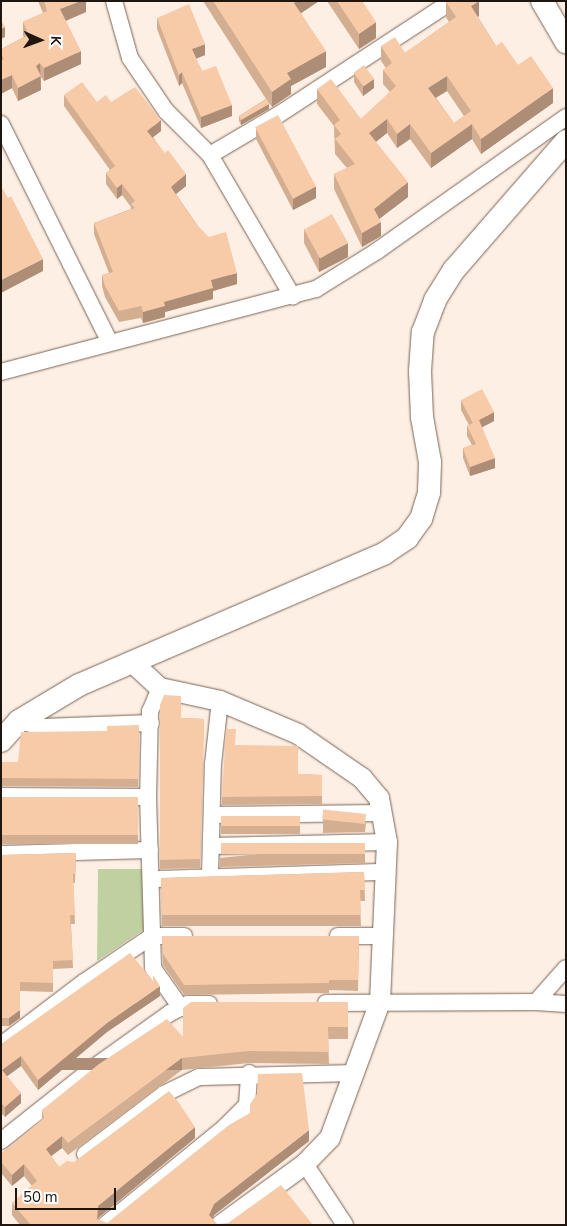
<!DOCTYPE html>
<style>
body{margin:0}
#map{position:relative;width:567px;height:1226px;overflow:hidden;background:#feefe4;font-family:"Nunito Sans",sans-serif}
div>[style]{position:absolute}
.green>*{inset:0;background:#bfd1a1}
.roads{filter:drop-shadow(0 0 1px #7a6555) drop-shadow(0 0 1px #7a6555)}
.minor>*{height:16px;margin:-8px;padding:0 8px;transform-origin:8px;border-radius:8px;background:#fff}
.tertiary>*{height:20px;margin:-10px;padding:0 10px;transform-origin:10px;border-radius:10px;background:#fff}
.secondary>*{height:22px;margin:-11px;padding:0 11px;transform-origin:11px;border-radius:11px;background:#fff}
.wall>*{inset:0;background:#d4ae90;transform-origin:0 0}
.shaded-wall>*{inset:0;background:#ad8d76;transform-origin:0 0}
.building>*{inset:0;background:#f7caa8;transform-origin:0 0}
span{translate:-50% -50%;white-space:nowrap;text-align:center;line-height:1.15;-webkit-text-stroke:5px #fff;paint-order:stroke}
.frame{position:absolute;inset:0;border:2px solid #1e160f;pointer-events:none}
.north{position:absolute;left:15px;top:15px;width:50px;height:50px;-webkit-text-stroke:4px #fff;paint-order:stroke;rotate:92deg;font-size:14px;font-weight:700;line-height:20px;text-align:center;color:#1e160f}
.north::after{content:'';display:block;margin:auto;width:18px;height:22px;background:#1e160f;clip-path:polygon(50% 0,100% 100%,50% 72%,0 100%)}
.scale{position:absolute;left:15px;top:1188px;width:101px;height:22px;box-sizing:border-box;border:2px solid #1e160f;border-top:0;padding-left:6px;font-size:15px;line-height:18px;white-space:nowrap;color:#1e160f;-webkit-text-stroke:4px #fff;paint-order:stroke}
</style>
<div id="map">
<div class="green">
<i style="clip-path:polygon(98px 869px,147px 869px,146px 928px,97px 961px)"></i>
</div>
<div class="roads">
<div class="minor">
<i style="left:114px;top:1px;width:59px;rotate:74.3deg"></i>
<i style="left:130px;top:58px;width:64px;rotate:55.8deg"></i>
<i style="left:166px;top:111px;width:62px;rotate:45deg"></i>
<i style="left:210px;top:155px;width:164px;rotate:59.7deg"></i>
<i style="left:1px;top:124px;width:242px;rotate:63.5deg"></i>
<i style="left:210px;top:155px;width:79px;rotate:-30.5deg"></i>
<i style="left:278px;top:115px;width:208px;rotate:-33.2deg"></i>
<i style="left:1px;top:372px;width:326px;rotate:-14.8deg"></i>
<i style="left:316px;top:289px;width:72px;rotate:-31.9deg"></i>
<i style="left:377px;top:251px;width:232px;rotate:-35.3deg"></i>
<i style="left:160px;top:688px;width:25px;rotate:113deg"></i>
<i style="left:150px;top:711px;width:86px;rotate:91.3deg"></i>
<i style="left:148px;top:797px;width:171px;rotate:88.3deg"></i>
<i style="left:153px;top:968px;width:49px;rotate:55deg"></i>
<i style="left:19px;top:721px;width:25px;rotate:14deg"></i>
<i style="left:43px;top:727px;width:108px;rotate:-2.1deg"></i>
<i style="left:1px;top:796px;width:147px;rotate:0.4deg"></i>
<i style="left:213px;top:815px;width:169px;rotate:-0.7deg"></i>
<i style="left:211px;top:846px;width:176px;rotate:-1.3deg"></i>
<i style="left:1px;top:854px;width:149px;rotate:-1.5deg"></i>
<i style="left:210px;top:875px;width:111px;rotate:-88.5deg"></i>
<i style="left:213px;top:764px;width:63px;rotate:-83.7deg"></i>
<i style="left:159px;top:879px;width:227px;rotate:-1.8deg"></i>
<i style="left:338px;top:936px;width:45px"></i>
<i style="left:536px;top:1002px;width:30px;rotate:4deg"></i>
<i style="left:326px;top:1003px;width:210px;rotate:-0.3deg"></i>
<i style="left:536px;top:1002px;width:45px;rotate:-48.6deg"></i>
<i style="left:1px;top:1045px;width:104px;rotate:-37.2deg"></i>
<i style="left:84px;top:982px;width:82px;rotate:-34.1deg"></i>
<i style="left:152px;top:936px;width:32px"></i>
<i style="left:1px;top:1141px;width:117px;rotate:-38.4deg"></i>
<i style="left:93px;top:1068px;width:95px;rotate:-35.5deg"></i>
<i style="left:170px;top:1013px;width:20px;rotate:-27deg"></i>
<i style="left:188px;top:1004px;width:21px"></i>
<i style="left:85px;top:1154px;width:99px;rotate:-37.2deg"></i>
<i style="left:164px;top:1094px;width:39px;rotate:-26deg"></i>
<i style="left:199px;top:1077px;width:157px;rotate:-1.5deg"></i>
<i style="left:305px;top:1164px;width:73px;rotate:56.7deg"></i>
<i style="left:105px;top:1225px;width:154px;rotate:-39.2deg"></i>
<i style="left:224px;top:1128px;width:33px;rotate:-45deg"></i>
<i style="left:247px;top:1105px;width:32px;rotate:-86deg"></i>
</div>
<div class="tertiary">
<i style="left:133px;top:663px;width:37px;rotate:43deg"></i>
<i style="left:160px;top:688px;width:61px;rotate:12.2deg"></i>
<i style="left:220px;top:701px;width:85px;rotate:22.9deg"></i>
<i style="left:298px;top:734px;width:78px;rotate:34.5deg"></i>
<i style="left:362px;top:778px;width:26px;rotate:50deg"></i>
<i style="left:379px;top:798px;width:45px;rotate:79.7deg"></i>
<i style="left:387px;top:842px;width:160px;rotate:92.5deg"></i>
<i style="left:380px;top:1002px;width:145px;rotate:110.2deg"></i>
<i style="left:330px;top:1138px;width:36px;rotate:134deg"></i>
<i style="left:305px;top:1164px;width:104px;rotate:144deg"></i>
</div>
<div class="secondary">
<i style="left:542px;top:1px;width:48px;rotate:59.7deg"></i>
<i style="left:1px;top:741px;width:27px;rotate:-48deg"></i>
<i style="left:19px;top:721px;width:70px;rotate:-31deg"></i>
<i style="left:79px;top:685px;width:333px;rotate:-23.3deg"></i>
<i style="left:385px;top:553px;width:27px;rotate:-34deg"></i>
<i style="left:407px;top:538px;width:24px;rotate:-54deg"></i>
<i style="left:421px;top:519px;width:28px;rotate:-73deg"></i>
<i style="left:429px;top:492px;width:30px;rotate:-88deg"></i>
<i style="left:430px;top:462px;width:46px;rotate:-100.1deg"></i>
<i style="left:422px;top:417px;width:46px;rotate:-92.5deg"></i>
<i style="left:420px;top:371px;width:39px;rotate:-86deg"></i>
<i style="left:423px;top:332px;width:34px;rotate:-69deg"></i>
<i style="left:435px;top:300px;width:36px;rotate:-58deg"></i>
<i style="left:454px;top:270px;width:171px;rotate:-49deg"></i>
</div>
</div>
<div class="wall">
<i style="clip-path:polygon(38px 1px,86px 1px,86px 12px,66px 21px,81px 64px,44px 81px,41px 77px,41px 90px,18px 101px,12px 88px,1px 94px,1px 49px,24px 37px,23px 36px,23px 22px,43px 13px)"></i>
<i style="clip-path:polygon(203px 1px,319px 1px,301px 13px,326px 67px,291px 86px,291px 94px,272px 107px,268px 102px,269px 109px,241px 125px,239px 121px,239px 116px,266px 99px)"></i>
<i style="clip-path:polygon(327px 1px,362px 1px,376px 38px,359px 49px)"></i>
<i style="clip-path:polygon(evenodd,446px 2px,479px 16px,478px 17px,496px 46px,518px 65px,553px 103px,481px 154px,472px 139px,431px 168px,410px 139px,397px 148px,387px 133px,376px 142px,408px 197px,379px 219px,381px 236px,362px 247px,334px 189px,334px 174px,347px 168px,335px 154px,334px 126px,317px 104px,317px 89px,361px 119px,390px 92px,383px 84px,383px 70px,386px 68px,381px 61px,381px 46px,405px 53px,449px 22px,446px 17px,446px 2px,447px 91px,464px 116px,454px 123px,436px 98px,447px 91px)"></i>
<i style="clip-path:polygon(157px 18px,205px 55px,196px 59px,202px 71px,232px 116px,201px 128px,182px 83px,179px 86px,157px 29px)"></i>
<i style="clip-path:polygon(354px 73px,374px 88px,363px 96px,354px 82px)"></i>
<i style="clip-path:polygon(64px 95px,97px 102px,111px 102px,161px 131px,153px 137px,186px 186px,176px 194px,237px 284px,213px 291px,213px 299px,165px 312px,165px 317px,143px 323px,141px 318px,119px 322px,105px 297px,102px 286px,102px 275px,109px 273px,94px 234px,94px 223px,131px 209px,131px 207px,122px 195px,117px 199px,106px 184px,106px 173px,110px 170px,64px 106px)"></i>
<i style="clip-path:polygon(256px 128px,316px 198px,293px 210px,256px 139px)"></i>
<i style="clip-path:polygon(304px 229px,348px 257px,319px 272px,304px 243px)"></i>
<i style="clip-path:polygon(461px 400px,494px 421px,482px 427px,495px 468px,470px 476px,463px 458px,463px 448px,472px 445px,467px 436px,467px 426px,469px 425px,461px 410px)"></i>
<i style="clip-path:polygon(160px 705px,181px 718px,204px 719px,200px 868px,160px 869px)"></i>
<i style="clip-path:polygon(139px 725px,138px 787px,1px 786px,1px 762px,18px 762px,107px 731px)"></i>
<i style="clip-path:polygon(298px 774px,322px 775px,322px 804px,222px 805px,222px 797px)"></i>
<i style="left:1px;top:797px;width:137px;height:47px"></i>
<i style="clip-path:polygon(323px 815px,366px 823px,365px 832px,323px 833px)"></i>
<i style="left:300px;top:816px;width:18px;height:79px;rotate:90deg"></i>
<i style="clip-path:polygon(365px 843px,365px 863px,220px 867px,220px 858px)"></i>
<i style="clip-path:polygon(76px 853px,75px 883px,73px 883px,75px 924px,71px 924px,73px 968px,53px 969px,53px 992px,20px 991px,20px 1018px,9px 1026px,1px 1026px,1px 855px)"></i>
<i style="clip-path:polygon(364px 872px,365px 901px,360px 901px,361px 926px,162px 926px,161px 878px)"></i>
<i style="clip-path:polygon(162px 936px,359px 936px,358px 991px,329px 990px,329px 993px,184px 995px,163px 965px)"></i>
<i style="clip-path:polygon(160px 996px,107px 1032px,38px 1090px,21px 1066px,7px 1076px,21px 1103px,5px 1117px,1px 1113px,1px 1044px)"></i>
<i style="clip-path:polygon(348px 1002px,348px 1039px,328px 1039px,329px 1064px,249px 1063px,182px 1070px,68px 1155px,62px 1148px,51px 1156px,59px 1167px,74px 1162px,195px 1138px,98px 1218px,98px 1220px,107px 1223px,309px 1141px,214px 1215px,212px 1219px,217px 1224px,313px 1225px,20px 1225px,12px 1215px,12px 1203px,32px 1186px,24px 1176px,12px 1186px,1px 1173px,1px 1154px,42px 1119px,42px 1110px,183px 1037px)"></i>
</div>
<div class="shaded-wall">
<i style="clip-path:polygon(81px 1px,86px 1px,86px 12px,60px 23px,60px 9px)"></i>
<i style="clip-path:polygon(296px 1px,319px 1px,294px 18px,294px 3px)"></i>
<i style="clip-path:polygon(479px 1px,479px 16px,471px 21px,471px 6px)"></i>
<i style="clip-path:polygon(376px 22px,376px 38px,359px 49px,359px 34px)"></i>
<i style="clip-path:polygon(5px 27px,5px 37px,1px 39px,1px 29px)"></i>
<i style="clip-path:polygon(205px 44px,205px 55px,192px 60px,192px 49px)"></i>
<i style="clip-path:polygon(81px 51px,81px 64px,44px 81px,44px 68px)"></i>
<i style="clip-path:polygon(326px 51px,326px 67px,291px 86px,291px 94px,272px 107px,272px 92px,287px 73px)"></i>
<i style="clip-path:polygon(40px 63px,41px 90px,18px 101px,18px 88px,36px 66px)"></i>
<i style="clip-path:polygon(182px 72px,182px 83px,179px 86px,179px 75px)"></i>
<i style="clip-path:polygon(12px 75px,12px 88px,1px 94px,1px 80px)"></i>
<i style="clip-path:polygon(447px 76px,447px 91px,428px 102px,428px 88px)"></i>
<i style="clip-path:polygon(374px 79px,374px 88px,363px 96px,363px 86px)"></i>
<i style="clip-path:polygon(553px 88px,553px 103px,481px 154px,481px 139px)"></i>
<i style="clip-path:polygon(269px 104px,269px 109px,241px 125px,241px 120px)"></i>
<i style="clip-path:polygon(232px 105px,232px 116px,201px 128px,201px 117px)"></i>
<i style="clip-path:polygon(387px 119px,387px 133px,369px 147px,369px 133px)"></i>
<i style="clip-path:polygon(161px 120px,161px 131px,147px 142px,147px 131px)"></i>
<i style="clip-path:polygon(410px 124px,410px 139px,397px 148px,397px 134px)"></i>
<i style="clip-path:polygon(472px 124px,472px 139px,431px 168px,431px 153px)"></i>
<i style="clip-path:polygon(186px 174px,186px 186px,171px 198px,171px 187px)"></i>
<i style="clip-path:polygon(408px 182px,408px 197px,374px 223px,374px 209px)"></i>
<i style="clip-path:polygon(122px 184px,122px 195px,117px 199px,117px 188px)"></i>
<i style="clip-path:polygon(316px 186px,316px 198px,293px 210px,293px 199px)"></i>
<i style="clip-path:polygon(381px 222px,381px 236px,362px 247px,362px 233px)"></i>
<i style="clip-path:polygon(348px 243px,348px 257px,319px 272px,319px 258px)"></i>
<i style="clip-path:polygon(43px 259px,43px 271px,1px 293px,1px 280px)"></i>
<i style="clip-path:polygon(237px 273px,237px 284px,213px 291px,213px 299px,165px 312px,165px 317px,143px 323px,143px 312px,164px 302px,211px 280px)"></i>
<i style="clip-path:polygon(494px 412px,494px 421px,473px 432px,473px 423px)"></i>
<i style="clip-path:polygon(495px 458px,495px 468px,470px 476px,470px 467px)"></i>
<i style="clip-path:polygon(160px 986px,160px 996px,107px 1032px,38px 1090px,38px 1080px,107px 1023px)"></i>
<i style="clip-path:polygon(20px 1010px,20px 1018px,9px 1026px,9px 1018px)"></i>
<i style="clip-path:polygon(21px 1056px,21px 1066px,2px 1080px,2px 1070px)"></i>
<i style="left:182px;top:1058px;width:12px;height:142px;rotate:90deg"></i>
<i style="clip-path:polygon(21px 1093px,21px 1103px,5px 1117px,5px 1107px)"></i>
<i style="clip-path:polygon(195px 1127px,195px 1138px,98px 1218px,98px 1225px,97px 1219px,98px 1206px)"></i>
<i style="clip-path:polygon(309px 1130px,309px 1141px,214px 1215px,210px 1225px,209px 1215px,214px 1204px)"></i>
<i style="clip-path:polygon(62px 1136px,62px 1148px,46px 1160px,46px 1149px)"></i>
<i style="clip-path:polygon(24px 1164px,24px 1176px,12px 1186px,12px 1175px)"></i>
</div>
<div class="building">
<i style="clip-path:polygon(44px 1px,81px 1px,60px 9px,81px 51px,44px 68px,40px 63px,36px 66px,41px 76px,18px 88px,12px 75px,1px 80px,1px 61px,4px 59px,1px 53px,1px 49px,29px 35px,23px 22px,47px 11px)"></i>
<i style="clip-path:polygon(213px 1px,296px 1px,294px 3px,326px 51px,287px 73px,291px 79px,272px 92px)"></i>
<i style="clip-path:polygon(337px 1px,362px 1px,376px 22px,359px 34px)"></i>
<i style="clip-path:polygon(evenodd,447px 1px,479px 1px,471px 6px,496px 46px,502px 42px,518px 65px,531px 56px,553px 88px,481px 139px,472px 124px,431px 153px,410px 124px,397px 134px,387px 119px,369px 133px,408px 182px,374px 209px,381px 222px,362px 233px,334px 174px,355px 164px,335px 139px,341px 134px,334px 125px,340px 120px,317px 89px,331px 79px,361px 119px,396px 86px,383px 70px,392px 63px,381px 46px,395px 37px,405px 53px,456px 17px,446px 2px,447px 1px,447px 76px,471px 111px,454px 123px,428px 88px,447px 76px)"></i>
<i style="clip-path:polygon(189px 4px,205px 44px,192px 49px,202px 71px,216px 66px,232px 105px,201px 117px,182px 72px,179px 75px,157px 18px)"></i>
<i style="clip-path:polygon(1px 20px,5px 27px,1px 29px)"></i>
<i style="left:364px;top:65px;width:17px;height:13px;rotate:54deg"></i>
<i style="clip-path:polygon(82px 82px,97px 102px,106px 95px,111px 102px,135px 87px,161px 120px,147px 131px,165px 153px,168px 150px,186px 174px,171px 187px,195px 223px,209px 237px,226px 232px,237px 273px,211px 280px,213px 288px,164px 302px,165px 306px,143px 312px,141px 306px,119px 311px,105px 286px,102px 275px,113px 272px,94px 223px,135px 208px,131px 204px,135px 201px,122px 184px,117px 188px,106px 173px,115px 166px,64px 95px)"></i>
<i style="clip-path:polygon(267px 99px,269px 104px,241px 120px,239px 116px)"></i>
<i style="left:278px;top:115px;width:81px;height:26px;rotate:62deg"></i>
<i style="clip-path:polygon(1px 186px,8px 198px,11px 196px,43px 259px,1px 280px)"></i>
<i style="left:332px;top:214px;width:33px;height:32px;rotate:61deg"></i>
<i style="left:482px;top:389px;width:26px;height:24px;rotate:62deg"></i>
<i style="clip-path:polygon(479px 420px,495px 458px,470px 467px,463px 448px,476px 444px,467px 426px)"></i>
<i style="clip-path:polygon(164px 695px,181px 696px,181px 718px,204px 719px,200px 859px,160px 860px,160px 705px)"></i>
<i style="clip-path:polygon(139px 725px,138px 779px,1px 778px,1px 762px,18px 762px,21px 732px,107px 731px,107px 726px)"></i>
<i style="clip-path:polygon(226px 729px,236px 729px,235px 745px,298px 746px,298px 774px,322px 775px,322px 796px,222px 797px)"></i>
<i style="left:1px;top:797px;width:137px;height:38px"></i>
<i style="left:366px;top:814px;width:10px;height:43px;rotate:96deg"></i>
<i style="left:300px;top:816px;width:10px;height:79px;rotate:90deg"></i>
<i style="left:365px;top:843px;width:11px;height:144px;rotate:90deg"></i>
<i style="clip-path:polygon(76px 853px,75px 874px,73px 874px,75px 915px,70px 915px,73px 960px,53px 961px,53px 983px,20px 982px,20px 1010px,9px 1018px,1px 1018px,1px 855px)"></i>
<i style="clip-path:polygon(364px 872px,365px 890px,360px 890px,361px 915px,162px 915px,161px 878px)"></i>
<i style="clip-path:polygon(162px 936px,359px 936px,358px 980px,329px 980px,329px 983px,184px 985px,163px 954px)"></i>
<i style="clip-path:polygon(130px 953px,153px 981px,153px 975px,160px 986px,107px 1023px,38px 1080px,21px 1056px,2px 1070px,21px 1093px,5px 1107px,1px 1103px,1px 1044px)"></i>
<i style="clip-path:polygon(191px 1002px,348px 1002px,348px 1027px,328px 1027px,329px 1052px,249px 1051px,182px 1058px,68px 1143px,62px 1136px,46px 1149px,59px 1167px,67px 1161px,74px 1162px,169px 1091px,179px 1103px,195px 1127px,98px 1206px,97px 1219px,107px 1223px,229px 1125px,250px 1113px,250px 1104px,257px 1094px,258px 1074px,302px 1073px,309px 1130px,214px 1204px,209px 1215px,217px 1224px,228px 1223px,281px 1185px,313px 1225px,31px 1225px,12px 1203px,37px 1181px,24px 1164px,12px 1175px,1px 1162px,1px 1154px,44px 1118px,42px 1110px,99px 1064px,167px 1019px,183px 1037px,183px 1008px)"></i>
</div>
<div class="frame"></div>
<div class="north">K</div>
<div class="scale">50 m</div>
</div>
